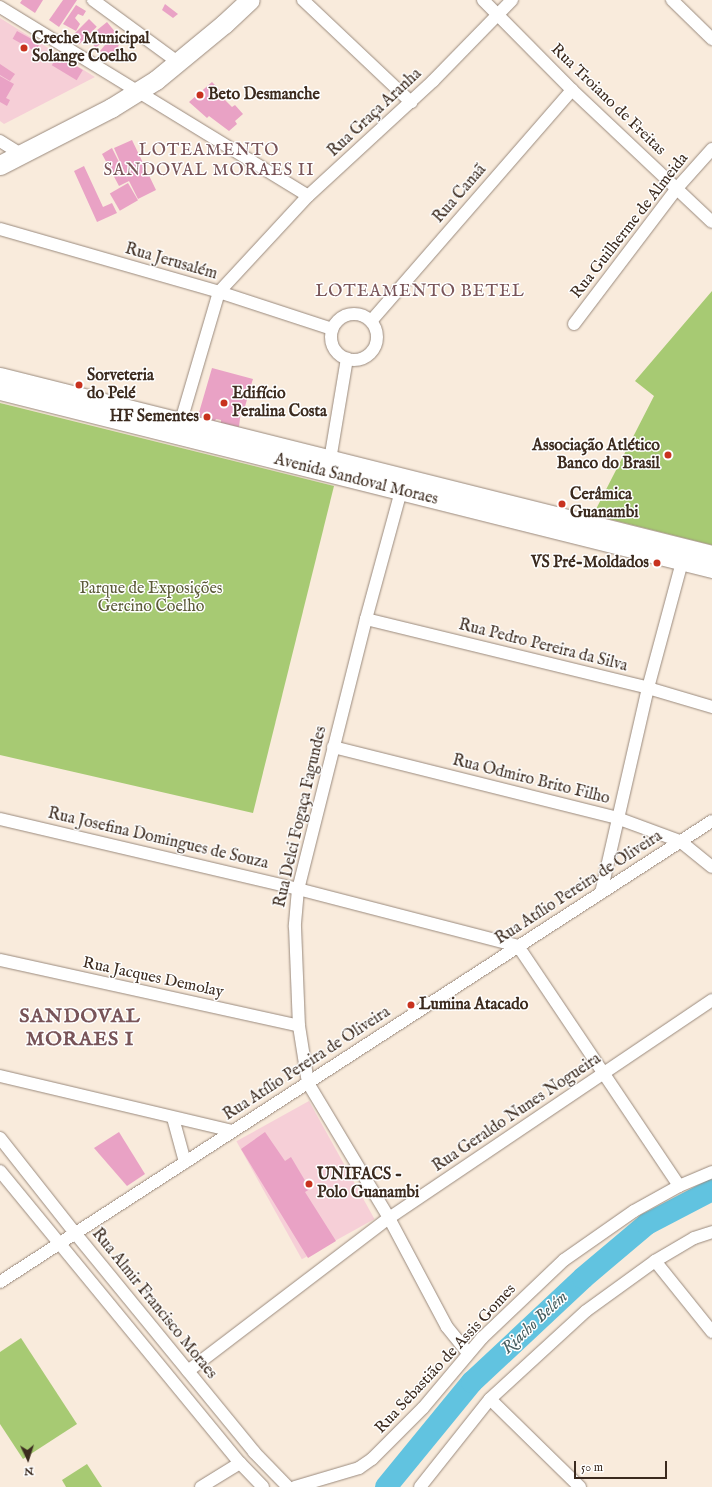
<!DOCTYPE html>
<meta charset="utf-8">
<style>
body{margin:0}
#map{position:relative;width:712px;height:1487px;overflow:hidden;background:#f9ebdc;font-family:"IM FELL English",serif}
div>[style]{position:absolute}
.built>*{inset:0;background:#f6cfd7;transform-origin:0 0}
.green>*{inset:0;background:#a7ca73}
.river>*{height:22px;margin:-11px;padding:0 11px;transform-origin:11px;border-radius:11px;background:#61c3e0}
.building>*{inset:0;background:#e9a2c5;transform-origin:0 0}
.roads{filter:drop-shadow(0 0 1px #9a8a7d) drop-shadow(0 0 1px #9a8a7d)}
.street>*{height:12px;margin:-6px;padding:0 6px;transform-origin:6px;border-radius:6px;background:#fff}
.street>.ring{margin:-6px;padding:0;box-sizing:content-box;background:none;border:12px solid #fff;border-radius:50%}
.secondary>*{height:17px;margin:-8.5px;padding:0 8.5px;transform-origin:8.5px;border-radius:8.5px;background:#fff}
.primary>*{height:19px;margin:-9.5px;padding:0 9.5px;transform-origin:9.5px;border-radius:9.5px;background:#fff}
.dots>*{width:11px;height:11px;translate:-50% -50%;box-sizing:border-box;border:2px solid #fff;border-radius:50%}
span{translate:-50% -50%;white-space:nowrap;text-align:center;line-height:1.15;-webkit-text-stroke:3px #fff;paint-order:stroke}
.poi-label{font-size:16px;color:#3b2a1e;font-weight:700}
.left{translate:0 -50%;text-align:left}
.right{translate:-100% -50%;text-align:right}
.street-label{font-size:16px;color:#3b2a1e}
.park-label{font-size:16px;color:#5b5a38}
.neighbourhood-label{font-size:17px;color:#785458;letter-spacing:1px}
.water-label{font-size:17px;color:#486062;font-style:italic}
.district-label{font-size:20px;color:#785458;font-weight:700;letter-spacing:1px}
.north{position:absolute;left:8px;top:1439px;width:40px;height:40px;-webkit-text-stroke:3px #fff;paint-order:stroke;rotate:176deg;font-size:11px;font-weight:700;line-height:16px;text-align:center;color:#3b2a1e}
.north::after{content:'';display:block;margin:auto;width:14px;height:18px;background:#3b2a1e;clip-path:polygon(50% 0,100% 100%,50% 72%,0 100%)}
.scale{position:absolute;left:574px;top:1461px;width:93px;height:18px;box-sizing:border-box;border:2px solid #3b2a1e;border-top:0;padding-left:5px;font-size:12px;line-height:14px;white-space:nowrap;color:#3b2a1e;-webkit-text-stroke:3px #fff;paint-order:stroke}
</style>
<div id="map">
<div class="built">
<i style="clip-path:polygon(0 18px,95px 77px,4px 124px,0 121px)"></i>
<i style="left:309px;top:1101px;width:135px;height:83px;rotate:61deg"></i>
</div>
<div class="green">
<i style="clip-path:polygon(712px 291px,712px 545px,593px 515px,654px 396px,635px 381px)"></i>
<i style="clip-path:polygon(0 403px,334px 486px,253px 813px,0 755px)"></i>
<i style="clip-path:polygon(21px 1338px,77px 1424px,23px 1459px,0 1424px,0 1352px)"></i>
<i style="clip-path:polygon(87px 1464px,102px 1487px,66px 1487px,62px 1480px)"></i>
</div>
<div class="river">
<i style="left:386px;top:1487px;width:136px;rotate:-50.7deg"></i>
<i style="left:472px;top:1382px;width:152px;rotate:-43.1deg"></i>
<i style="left:583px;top:1278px;width:84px;rotate:-40.2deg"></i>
<i style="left:647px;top:1224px;width:73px;rotate:-27.6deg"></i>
</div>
<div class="building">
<i style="clip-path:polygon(22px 0,43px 0,35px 13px,20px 3px)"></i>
<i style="clip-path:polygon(63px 0,77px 0,59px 27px,49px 20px)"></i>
<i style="clip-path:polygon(165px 4px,178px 14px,173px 18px,162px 10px)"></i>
<i style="clip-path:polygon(76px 5px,86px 11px,83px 16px,78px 14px,75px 18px,80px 24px,76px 31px,63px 24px)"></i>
<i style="left:89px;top:19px;width:11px;height:25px;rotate:45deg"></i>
<i style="left:107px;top:22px;width:13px;height:25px;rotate:51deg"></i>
<i style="left:17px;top:31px;width:26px;height:9px;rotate:29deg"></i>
<i style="clip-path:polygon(115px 33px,121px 39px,118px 47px,122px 51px,113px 62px,100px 51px)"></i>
<i style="left:58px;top:55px;width:29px;height:12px;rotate:31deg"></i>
<i style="clip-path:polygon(0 64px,15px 74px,10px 81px,0 75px)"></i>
<i style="clip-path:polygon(0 76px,14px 84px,6px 98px,10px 100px,7px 106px,0 102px)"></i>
<i style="clip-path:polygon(212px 82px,226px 96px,224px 99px,232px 107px,235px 105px,243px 114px,235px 121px,237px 124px,229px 131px,209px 116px,207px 118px,189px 102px)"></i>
<i style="clip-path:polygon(132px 140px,156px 190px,138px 199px,129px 181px,119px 186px,102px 154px,112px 148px,128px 180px,114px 148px)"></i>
<i style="clip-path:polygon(84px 166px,103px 207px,112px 203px,117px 213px,97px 222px,74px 171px)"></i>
<i style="left:128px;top:183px;width:20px;height:21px;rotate:60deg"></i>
<i style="clip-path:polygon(212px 368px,253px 379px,249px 391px,246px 391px,245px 395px,248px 396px,244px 410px,241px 410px,239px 427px,221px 423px,221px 420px,216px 419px,215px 421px,198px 416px)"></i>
<i style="clip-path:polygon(119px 1132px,145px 1174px,127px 1186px,94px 1148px)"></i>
<i style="clip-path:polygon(265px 1132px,285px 1161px,291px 1157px,310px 1189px,305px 1192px,336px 1241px,308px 1258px,241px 1149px)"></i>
</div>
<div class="roads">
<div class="street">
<i style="left:93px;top:0;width:107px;rotate:36.2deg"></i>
<i style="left:303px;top:0;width:149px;rotate:43.4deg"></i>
<i style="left:483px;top:0;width:127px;rotate:45.3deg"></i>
<i style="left:572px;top:90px;width:192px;rotate:43.3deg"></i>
<i style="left:672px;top:0;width:56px;rotate:44.3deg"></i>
<i style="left:0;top:7px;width:361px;rotate:31.5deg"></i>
<i style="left:0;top:141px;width:26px;rotate:32deg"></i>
<i style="left:0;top:229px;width:228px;rotate:16deg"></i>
<i style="left:219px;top:292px;width:119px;rotate:18.1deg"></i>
<i class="ring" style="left:331px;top:314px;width:34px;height:34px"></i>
<i style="left:372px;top:320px;width:305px;rotate:-49deg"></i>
<i style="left:574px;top:324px;width:172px;rotate:-52.8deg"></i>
<i style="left:678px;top:187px;width:51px;rotate:-48.2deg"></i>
<i style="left:181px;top:421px;width:134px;rotate:-73.6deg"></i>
<i style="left:219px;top:292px;width:131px;rotate:-47.2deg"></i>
<i style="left:308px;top:196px;width:170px;rotate:-42.6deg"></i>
<i style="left:433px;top:81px;width:113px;rotate:-45.7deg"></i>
<i style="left:329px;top:466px;width:109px;rotate:-80.5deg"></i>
<i style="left:401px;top:491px;width:133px;rotate:105.3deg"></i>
<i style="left:366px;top:619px;width:278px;rotate:104.1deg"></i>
<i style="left:298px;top:889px;width:38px;rotate:95deg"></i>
<i style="left:295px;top:927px;width:99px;rotate:87.7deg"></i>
<i style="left:299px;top:1026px;width:58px;rotate:81deg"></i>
<i style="left:308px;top:1083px;width:157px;rotate:59deg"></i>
<i style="left:389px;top:1218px;width:123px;rotate:62deg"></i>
<i style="left:447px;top:1327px;width:33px;rotate:51deg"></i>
<i style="left:366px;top:619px;width:290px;rotate:13.7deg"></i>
<i style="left:648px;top:688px;width:67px;rotate:16.5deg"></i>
<i style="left:333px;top:747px;width:293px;rotate:14deg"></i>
<i style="left:617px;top:818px;width:67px;rotate:20.1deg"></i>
<i style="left:680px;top:841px;width:41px;rotate:39.1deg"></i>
<i style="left:0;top:819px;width:306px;rotate:13.2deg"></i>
<i style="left:298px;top:889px;width:227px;rotate:14.5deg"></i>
<i style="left:518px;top:946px;width:289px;rotate:56.1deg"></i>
<i style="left:601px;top:893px;width:210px;rotate:-77.1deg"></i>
<i style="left:648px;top:688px;width:131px;rotate:-74.9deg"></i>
<i style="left:0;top:960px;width:306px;rotate:12.4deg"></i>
<i style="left:0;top:1076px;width:239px;rotate:13.3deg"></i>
<i style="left:173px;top:1118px;width:46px;rotate:74.7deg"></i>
<i style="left:0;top:1138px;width:121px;rotate:51.7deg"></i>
<i style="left:75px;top:1233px;width:283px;rotate:50.7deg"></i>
<i style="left:254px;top:1452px;width:49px;rotate:45.8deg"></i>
<i style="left:0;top:1171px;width:378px;rotate:50.6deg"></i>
<i style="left:240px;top:1463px;width:33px;rotate:46deg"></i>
<i style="left:655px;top:1261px;width:91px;rotate:51.2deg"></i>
<i style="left:0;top:1282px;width:848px;rotate:-32.92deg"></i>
<i style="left:188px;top:1371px;width:253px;rotate:-37.3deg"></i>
<i style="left:389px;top:1218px;width:390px;rotate:-34deg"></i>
<i style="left:490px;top:1399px;width:126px;rotate:44.4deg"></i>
<i style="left:201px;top:1487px;width:46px;rotate:-31.6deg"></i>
<i style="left:295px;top:1487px;width:67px;rotate:-16.5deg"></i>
<i style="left:359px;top:1468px;width:16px;rotate:-35deg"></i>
<i style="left:372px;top:1459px;width:72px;rotate:-45deg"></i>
<i style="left:423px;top:1408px;width:92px;rotate:-49.9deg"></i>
<i style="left:482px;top:1338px;width:113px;rotate:-43.6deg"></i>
<i style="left:564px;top:1260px;width:85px;rotate:-35deg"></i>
<i style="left:634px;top:1211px;width:51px;rotate:-29.1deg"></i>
<i style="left:679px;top:1186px;width:36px;rotate:-23deg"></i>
<i style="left:420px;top:1487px;width:112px;rotate:-51.5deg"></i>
<i style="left:490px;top:1399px;width:130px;rotate:-42.5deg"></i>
<i style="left:586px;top:1311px;width:85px;rotate:-35.9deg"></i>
<i style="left:655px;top:1261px;width:45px;rotate:-30.5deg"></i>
<i style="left:694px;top:1238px;width:19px;rotate:-18deg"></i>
</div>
<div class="secondary">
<i style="left:0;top:376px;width:734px;rotate:14.04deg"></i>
<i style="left:0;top:391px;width:734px;rotate:14.04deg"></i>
</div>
<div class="primary">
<i style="left:0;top:165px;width:125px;rotate:-27.2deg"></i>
<i style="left:111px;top:108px;width:53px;rotate:-31.9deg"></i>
<i style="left:156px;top:80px;width:88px;rotate:-39.5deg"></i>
<i style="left:224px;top:24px;width:35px;rotate:-43deg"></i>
</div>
</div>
<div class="dots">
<i style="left:24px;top:48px;background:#c8321e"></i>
<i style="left:200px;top:95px;background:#c8321e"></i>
<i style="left:79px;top:385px;background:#c8321e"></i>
<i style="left:224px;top:403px;background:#c8321e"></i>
<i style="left:207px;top:417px;background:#c8321e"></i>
<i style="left:668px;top:455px;background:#c8321e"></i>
<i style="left:562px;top:504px;background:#c8321e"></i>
<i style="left:657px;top:563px;background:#c8321e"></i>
<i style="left:411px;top:1005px;background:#c8321e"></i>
<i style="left:309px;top:1184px;background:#c8321e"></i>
</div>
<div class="poi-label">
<span class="left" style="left:32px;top:48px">Creche Municipal<br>Solange Coelho</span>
<span class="left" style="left:208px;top:95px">Beto Desmanche</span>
<span class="left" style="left:87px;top:385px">Sorveteria<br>do Pelé</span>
<span class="left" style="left:232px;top:403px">Edifício<br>Peralina Costa</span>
<span class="right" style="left:199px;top:417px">HF Sementes</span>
<span class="right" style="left:660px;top:455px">Associação Atlético<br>Banco do Brasil</span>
<span class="left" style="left:570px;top:504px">Cerâmica<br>Guanambi</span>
<span class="right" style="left:649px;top:563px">VS Pré-Moldados</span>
<span class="left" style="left:419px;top:1005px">Lumina Atacado</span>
<span class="left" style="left:317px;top:1184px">UNIFACS -<br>Polo Guanambi</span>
</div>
<div class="street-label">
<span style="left:608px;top:100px;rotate:44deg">Rua Troiano de Freitas</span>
<span style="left:375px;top:113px;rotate:-43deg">Rua Graça Aranha</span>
<span style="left:460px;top:194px;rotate:-49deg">Rua Canaã</span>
<span style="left:630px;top:226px;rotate:-52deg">Rua Guilherme de Almeida</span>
<span style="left:171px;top:262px;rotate:16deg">Rua Jerusalém</span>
<span style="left:356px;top:480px;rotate:14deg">Avenida Sandoval Moraes</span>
<span style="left:543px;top:646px;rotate:14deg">Rua Pedro Pereira da Silva</span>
<span style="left:531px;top:780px;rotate:14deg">Rua Odmiro Brito Filho</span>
<span style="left:301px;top:817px;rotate:-77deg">Rua Delci Fogaça Fagundes</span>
<span style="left:158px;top:839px;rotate:13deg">Rua Josefina Domingues de Souza</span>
<span style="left:579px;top:888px;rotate:-33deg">Rua Atílio Pereira de Oliveira</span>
<span style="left:153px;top:978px;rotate:12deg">Rua Jacques Demolay</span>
<span style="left:307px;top:1064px;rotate:-33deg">Rua Atílio Pereira de Oliveira</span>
<span style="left:517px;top:1113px;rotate:-34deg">Rua Geraldo Nunes Nogueira</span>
<span style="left:154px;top:1304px;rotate:51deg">Rua Almir Francisco Moraes</span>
<span style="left:446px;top:1359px;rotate:-47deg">Rua Sebastião de Assis Gomes</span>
</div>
<div class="park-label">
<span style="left:151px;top:598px">Parque de Exposições<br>Gercino Coelho</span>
</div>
<div class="neighbourhood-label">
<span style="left:209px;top:161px">LOTEAMENTO<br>SANDOVAL MORAES II</span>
<span style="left:420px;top:292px">LOTEAMENTO BETEL</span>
</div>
<div class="water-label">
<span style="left:535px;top:1323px;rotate:-43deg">Riacho Belém</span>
</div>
<div class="district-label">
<span style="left:80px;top:1028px">SANDOVAL<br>MORAES I</span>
</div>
<div class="north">N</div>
<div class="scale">50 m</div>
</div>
